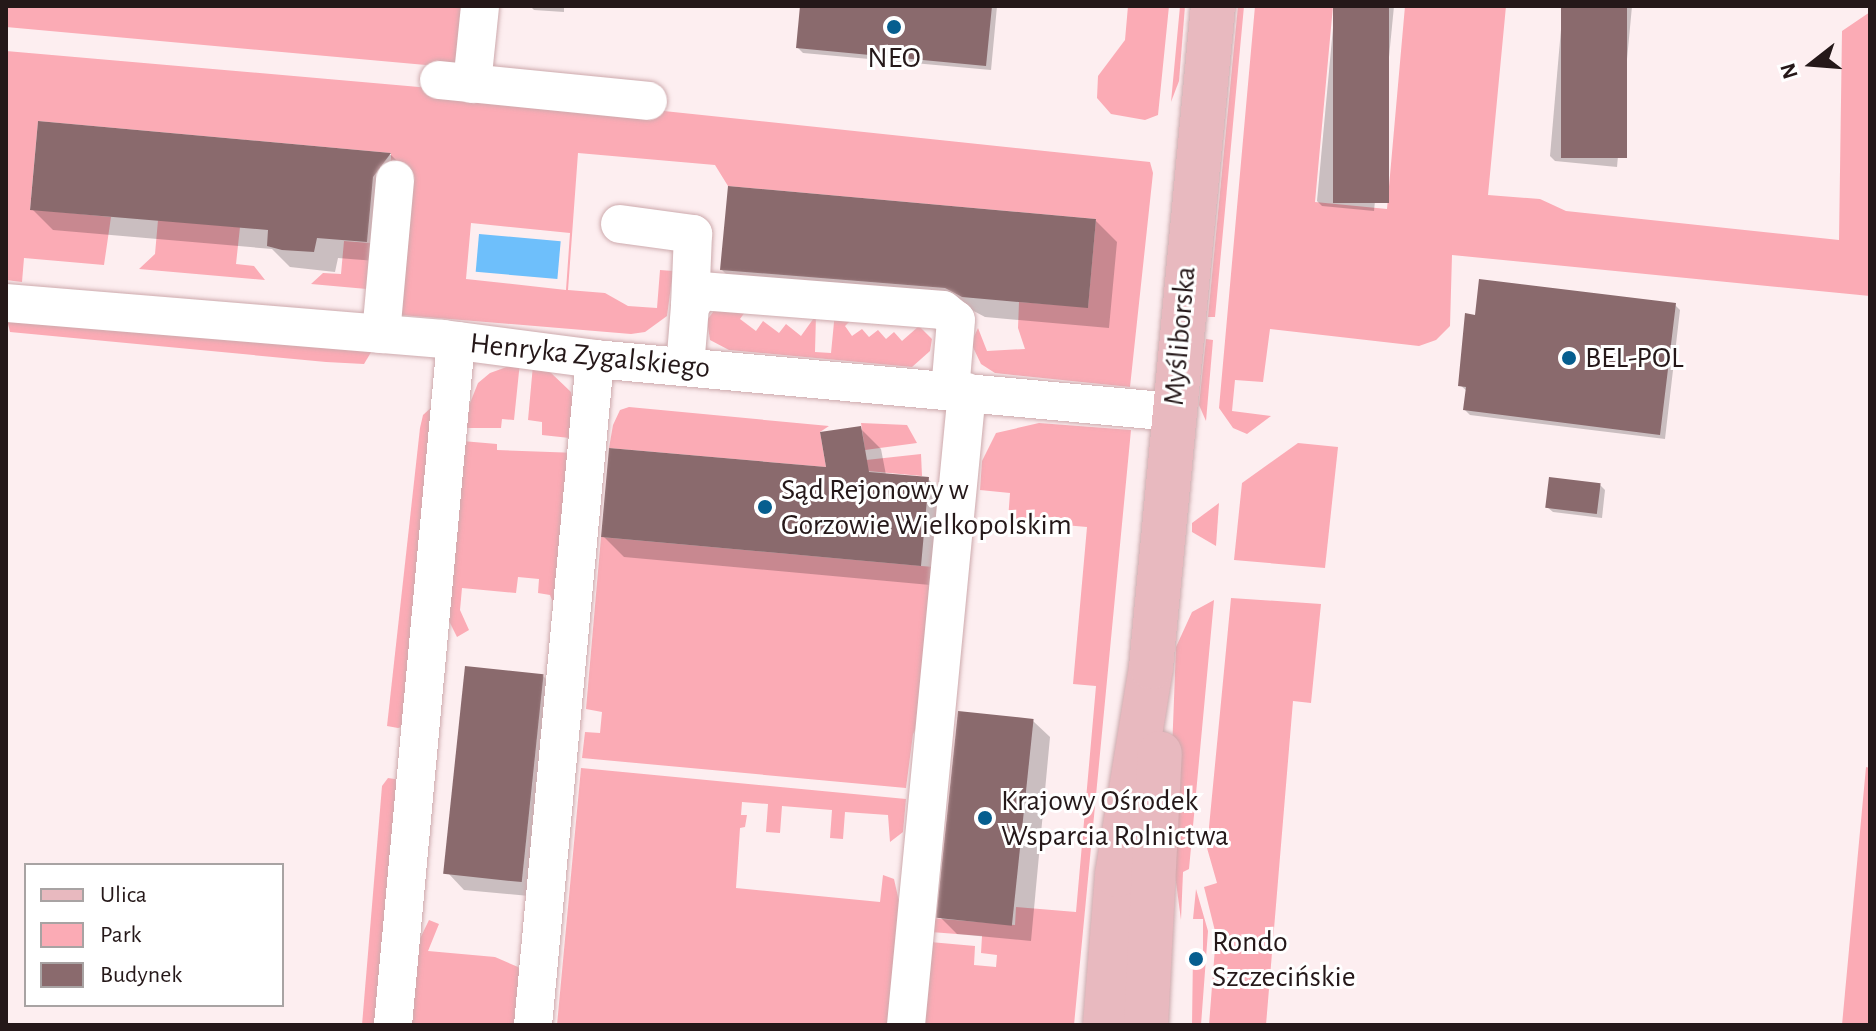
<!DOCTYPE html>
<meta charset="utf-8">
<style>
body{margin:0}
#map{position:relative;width:1876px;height:1031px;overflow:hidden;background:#fdeef0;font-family:"Alegreya Sans",sans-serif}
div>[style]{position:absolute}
.green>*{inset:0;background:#fbabb5}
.water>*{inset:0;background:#6ebffb;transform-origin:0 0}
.shadow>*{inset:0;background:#0003}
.building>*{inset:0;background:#8a6a6d;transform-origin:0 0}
.roads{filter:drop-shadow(0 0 2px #cdaaad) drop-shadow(0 0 2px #cdaaad)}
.minor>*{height:38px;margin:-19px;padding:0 19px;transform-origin:19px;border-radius:19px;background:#fff}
.major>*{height:44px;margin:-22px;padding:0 22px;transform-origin:22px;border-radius:22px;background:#e8b9bf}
.dots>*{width:22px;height:22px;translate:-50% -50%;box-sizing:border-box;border:4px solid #fff;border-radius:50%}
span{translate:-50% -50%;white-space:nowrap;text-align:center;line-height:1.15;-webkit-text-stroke:6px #fff;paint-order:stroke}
.poi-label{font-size:30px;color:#251819}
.left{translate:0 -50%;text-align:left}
.street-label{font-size:30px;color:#251819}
.frame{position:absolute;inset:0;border:8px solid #251819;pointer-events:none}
.legend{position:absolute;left:24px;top:863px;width:260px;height:144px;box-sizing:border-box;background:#fff;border:2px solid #a8a3a3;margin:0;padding:10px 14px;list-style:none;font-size:24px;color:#251819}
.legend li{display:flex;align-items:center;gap:16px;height:40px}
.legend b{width:40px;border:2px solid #a8a3a3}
.north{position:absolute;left:1772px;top:24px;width:80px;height:80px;-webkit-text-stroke:6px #fff;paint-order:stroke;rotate:253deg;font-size:22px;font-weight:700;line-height:32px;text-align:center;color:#251819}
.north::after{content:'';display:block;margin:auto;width:28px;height:36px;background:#251819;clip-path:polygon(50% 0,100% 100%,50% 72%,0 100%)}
</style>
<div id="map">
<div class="green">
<i style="clip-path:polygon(6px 6px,468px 6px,459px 68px,6px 27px)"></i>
<i style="clip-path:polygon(1128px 6px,1169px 6px,1158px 115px,1145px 120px,1111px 114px,1097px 98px,1098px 76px,1125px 40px)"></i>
<i style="clip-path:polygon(1180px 6px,1185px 6px,1179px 81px,1171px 102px)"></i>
<i style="clip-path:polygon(1238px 6px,1244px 6px,1215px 317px,1208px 317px)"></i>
<i style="clip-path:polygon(1255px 6px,1333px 6px,1315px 202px,1387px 209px,1405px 6px,1506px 6px,1488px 195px,1540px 199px,1566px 211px,1839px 240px,1842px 31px,1870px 12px,1870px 296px,1452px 255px,1450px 326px,1436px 340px,1419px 346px,1270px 329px,1263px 382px,1235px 380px,1232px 411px,1271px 416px,1247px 434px,1233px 428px,1219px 408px)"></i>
<i style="clip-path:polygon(evenodd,6px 51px,511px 95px,1150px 162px,1153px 173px,1130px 387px,995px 373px,981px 364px,971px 343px,978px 328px,987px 351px,1025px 349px,1018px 328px,1019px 302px,1088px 307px,1096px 219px,728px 186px,715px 165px,578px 153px,568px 290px,605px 293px,628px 306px,657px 308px,660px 270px,673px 271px,667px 316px,645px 332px,631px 334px,389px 314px,391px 153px,38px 121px,30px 209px,111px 217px,104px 265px,24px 258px,22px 282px,6px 280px,6px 51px,471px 223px,570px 233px,566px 290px,466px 279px,471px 223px)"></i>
<i style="clip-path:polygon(158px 220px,240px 227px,236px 264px,254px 266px,265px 280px,139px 269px,155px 254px)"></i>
<i style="clip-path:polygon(344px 241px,382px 244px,378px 290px,311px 284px,323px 273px,341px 274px)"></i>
<i style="clip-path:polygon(750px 305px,740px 319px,756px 331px,763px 321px,779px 333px,786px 324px,801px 336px,816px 315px,815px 352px,831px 353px,835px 312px,857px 314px,845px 326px,852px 336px,862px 329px,869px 337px,878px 330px,886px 339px,894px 332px,902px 341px,919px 326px,932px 339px,930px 351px,912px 367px,729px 350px,710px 340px,707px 320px,716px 308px)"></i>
<i style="clip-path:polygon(6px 315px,373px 349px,364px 364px,326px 362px,10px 332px)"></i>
<i style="clip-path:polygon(1206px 339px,1213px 340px,1206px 421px,1199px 405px)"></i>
<i style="clip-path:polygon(520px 362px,514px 420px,502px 419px,501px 428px,460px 428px,478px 383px,490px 373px)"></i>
<i style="clip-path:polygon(533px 365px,549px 371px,571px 392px,579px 439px,542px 435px,542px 422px,528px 420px)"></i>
<i style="clip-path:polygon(434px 405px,402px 727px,398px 728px,387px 726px,420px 428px,423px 415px)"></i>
<i style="clip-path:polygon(629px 407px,829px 426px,820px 432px,826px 467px,609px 448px,613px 425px,620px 410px)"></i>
<i style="clip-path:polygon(861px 423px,907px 425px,917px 443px,865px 450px)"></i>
<i style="clip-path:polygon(1039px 423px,1131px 430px,1074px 1025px,923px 1025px,930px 942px,975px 946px,974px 965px,996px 967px,997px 955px,981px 953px,982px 936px,931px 932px,931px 918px,1015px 925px,1016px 907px,1076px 912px,1096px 686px,1073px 684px,1087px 527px,1008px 520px,1010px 493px,980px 490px,982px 461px,996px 433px)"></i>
<i style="clip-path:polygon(462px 441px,497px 444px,497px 450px,578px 453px,554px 605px,550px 595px,538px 593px,539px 579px,518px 577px,516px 593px,462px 588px,460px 610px,469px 630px,457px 637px,444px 611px)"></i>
<i style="clip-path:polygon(1298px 443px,1338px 447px,1325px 568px,1234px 560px,1242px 483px)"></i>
<i style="clip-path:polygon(921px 454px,922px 476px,868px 471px,866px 460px)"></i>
<i style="clip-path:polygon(1219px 503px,1216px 546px,1192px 532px,1192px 523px)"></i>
<i style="clip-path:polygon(601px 537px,933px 567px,919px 723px,913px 734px,906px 788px,582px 758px,585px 732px,600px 733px,602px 712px,586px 709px)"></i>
<i style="clip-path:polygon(1231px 598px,1321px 604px,1311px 703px,1293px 701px,1266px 1025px,1209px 1025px,1216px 935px,1204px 887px,1217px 883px,1207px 848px)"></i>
<i style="clip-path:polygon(1214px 600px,1189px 869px,1183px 872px,1181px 920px,1169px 829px,1176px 647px,1192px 612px)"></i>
<i style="clip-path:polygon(1866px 767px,1870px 768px,1870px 1025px,1842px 1025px)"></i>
<i style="clip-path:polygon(581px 768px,906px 799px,903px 832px,890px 842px,888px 815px,845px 812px,843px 839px,830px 838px,832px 810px,782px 806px,780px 833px,766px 832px,768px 804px,742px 802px,741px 815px,747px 815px,745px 827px,740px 828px,736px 888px,880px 902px,883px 875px,894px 879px,902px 915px,893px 1025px,557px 1025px)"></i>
<i style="clip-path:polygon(388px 778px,401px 780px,379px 1025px,362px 1025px,382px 786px)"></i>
<i style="clip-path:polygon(1196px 889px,1208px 931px,1201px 1025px,1192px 1025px,1193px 953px,1203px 953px,1203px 919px,1193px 919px)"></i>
<i style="clip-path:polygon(429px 920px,439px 924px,428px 951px,495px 957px,518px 967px,531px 983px,527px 1025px,409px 1025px,414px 951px)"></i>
</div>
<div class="water">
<i style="left:479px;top:234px;width:82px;height:38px;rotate:5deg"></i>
</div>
<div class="shadow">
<i style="clip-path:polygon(530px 6px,564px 6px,564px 12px,534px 10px)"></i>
<i style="clip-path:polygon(802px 6px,997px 6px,991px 70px,803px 53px,798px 48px)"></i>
<i style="clip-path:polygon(1335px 6px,1394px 6px,1374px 211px,1322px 206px,1317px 201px)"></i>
<i style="clip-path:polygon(1563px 6px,1632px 6px,1617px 167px,1555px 161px,1550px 156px)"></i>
<i style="clip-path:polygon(40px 123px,391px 155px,411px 175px,388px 262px,338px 258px,335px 272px,290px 267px,272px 249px,53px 230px,32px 209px)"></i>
<i style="clip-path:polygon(1096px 221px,1117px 242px,1109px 328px,985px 317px,968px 308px,743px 291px,722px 270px)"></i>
<i style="clip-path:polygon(1675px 305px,1680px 310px,1665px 439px,1470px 415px,1465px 410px,1467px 391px,1460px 385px,1476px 317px)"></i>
<i style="clip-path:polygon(860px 428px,881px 449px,886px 475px,928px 479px,949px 500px,941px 586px,624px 557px,603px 536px,828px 470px)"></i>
<i style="clip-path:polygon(1600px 485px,1605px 490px,1602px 518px,1553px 512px,1547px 507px)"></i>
<i style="clip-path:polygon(543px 676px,559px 692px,540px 897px,464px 890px,448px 873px)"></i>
<i style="clip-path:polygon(1033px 721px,1050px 737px,1031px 941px,957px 934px,940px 917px)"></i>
</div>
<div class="building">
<i style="clip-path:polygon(800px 6px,992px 6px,986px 66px,796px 48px)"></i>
<i style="left:1333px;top:6px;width:56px;height:197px"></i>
<i style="left:1561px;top:6px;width:66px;height:152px"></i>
<i style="clip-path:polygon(38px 121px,391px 153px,373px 177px,367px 242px,317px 238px,314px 252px,282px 250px,267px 246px,268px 230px,30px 210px)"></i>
<i style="clip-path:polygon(728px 186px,1096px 219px,1088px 308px,962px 297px,945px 288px,720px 270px)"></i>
<i style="clip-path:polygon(1479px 279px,1676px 303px,1660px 435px,1463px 410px,1466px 387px,1458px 386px,1465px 313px,1475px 315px)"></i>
<i style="clip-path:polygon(861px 426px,869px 472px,929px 477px,921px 566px,601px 537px,609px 448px,826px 467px,820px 432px)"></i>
<i style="left:1549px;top:477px;width:52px;height:31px;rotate:7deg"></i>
<i style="left:465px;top:666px;width:79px;height:209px;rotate:6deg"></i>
<i style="left:958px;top:711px;width:76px;height:208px;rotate:6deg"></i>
</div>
<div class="roads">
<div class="minor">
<i style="left:439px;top:80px;width:210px;rotate:5.7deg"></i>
<i style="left:472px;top:84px;width:78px;rotate:-84.1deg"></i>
<i style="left:620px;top:224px;width:74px;rotate:7.8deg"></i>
<i style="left:693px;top:234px;width:72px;rotate:92.4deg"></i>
<i style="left:6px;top:303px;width:438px;rotate:4.7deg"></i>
<i style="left:443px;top:339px;width:153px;rotate:7.5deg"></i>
<i style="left:595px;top:359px;width:580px;rotate:5.24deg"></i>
<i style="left:381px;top:334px;width:155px;rotate:-84.8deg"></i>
<i style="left:685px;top:367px;width:61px;rotate:-85.3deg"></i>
<i style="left:690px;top:306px;width:19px;rotate:-54deg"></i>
<i style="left:701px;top:291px;width:243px;rotate:4.5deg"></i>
<i style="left:943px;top:310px;width:16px;rotate:38deg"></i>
<i style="left:956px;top:320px;width:71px;rotate:94.8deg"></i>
<i style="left:393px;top:1025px;width:687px;rotate:-84.74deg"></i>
<i style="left:533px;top:1025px;width:669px;rotate:-84.68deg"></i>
<i style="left:906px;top:1025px;width:636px;rotate:-84.5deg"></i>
</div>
<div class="major">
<i style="left:1105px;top:1025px;width:150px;rotate:-85.4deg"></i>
<i style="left:1117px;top:875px;width:211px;rotate:-80.7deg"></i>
<i style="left:1151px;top:667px;width:664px;rotate:-84.64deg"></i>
<i style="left:1146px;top:1025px;width:272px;rotate:-87.1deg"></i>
</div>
</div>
<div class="dots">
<i style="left:894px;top:27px;background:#065e8f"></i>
<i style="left:1569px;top:358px;background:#065e8f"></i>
<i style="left:765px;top:507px;background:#065e8f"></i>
<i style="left:985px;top:818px;background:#065e8f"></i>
<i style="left:1196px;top:959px;background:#065e8f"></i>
</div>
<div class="poi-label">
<span style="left:894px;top:58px">NEO</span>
<span class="left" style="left:1585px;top:358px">BEL-POL</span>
<span class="left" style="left:781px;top:507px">Sąd Rejonowy w<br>Gorzowie Wielkopolskim</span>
<span class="left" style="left:1001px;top:818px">Krajowy Ośrodek<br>Wsparcia Rolnictwa</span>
<span class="left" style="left:1212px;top:959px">Rondo<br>Szczecińskie</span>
</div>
<div class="street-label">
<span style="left:1180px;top:336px;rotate:-85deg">Myśliborska</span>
<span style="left:590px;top:356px;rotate:6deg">Henryka Zygalskiego</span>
</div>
<div class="frame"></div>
<ul class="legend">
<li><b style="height:10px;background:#e8b9bf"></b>Ulica</li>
<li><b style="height:22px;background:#fbabb5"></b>Park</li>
<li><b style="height:22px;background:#8a6a6d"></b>Budynek</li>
</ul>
<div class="north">N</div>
</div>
